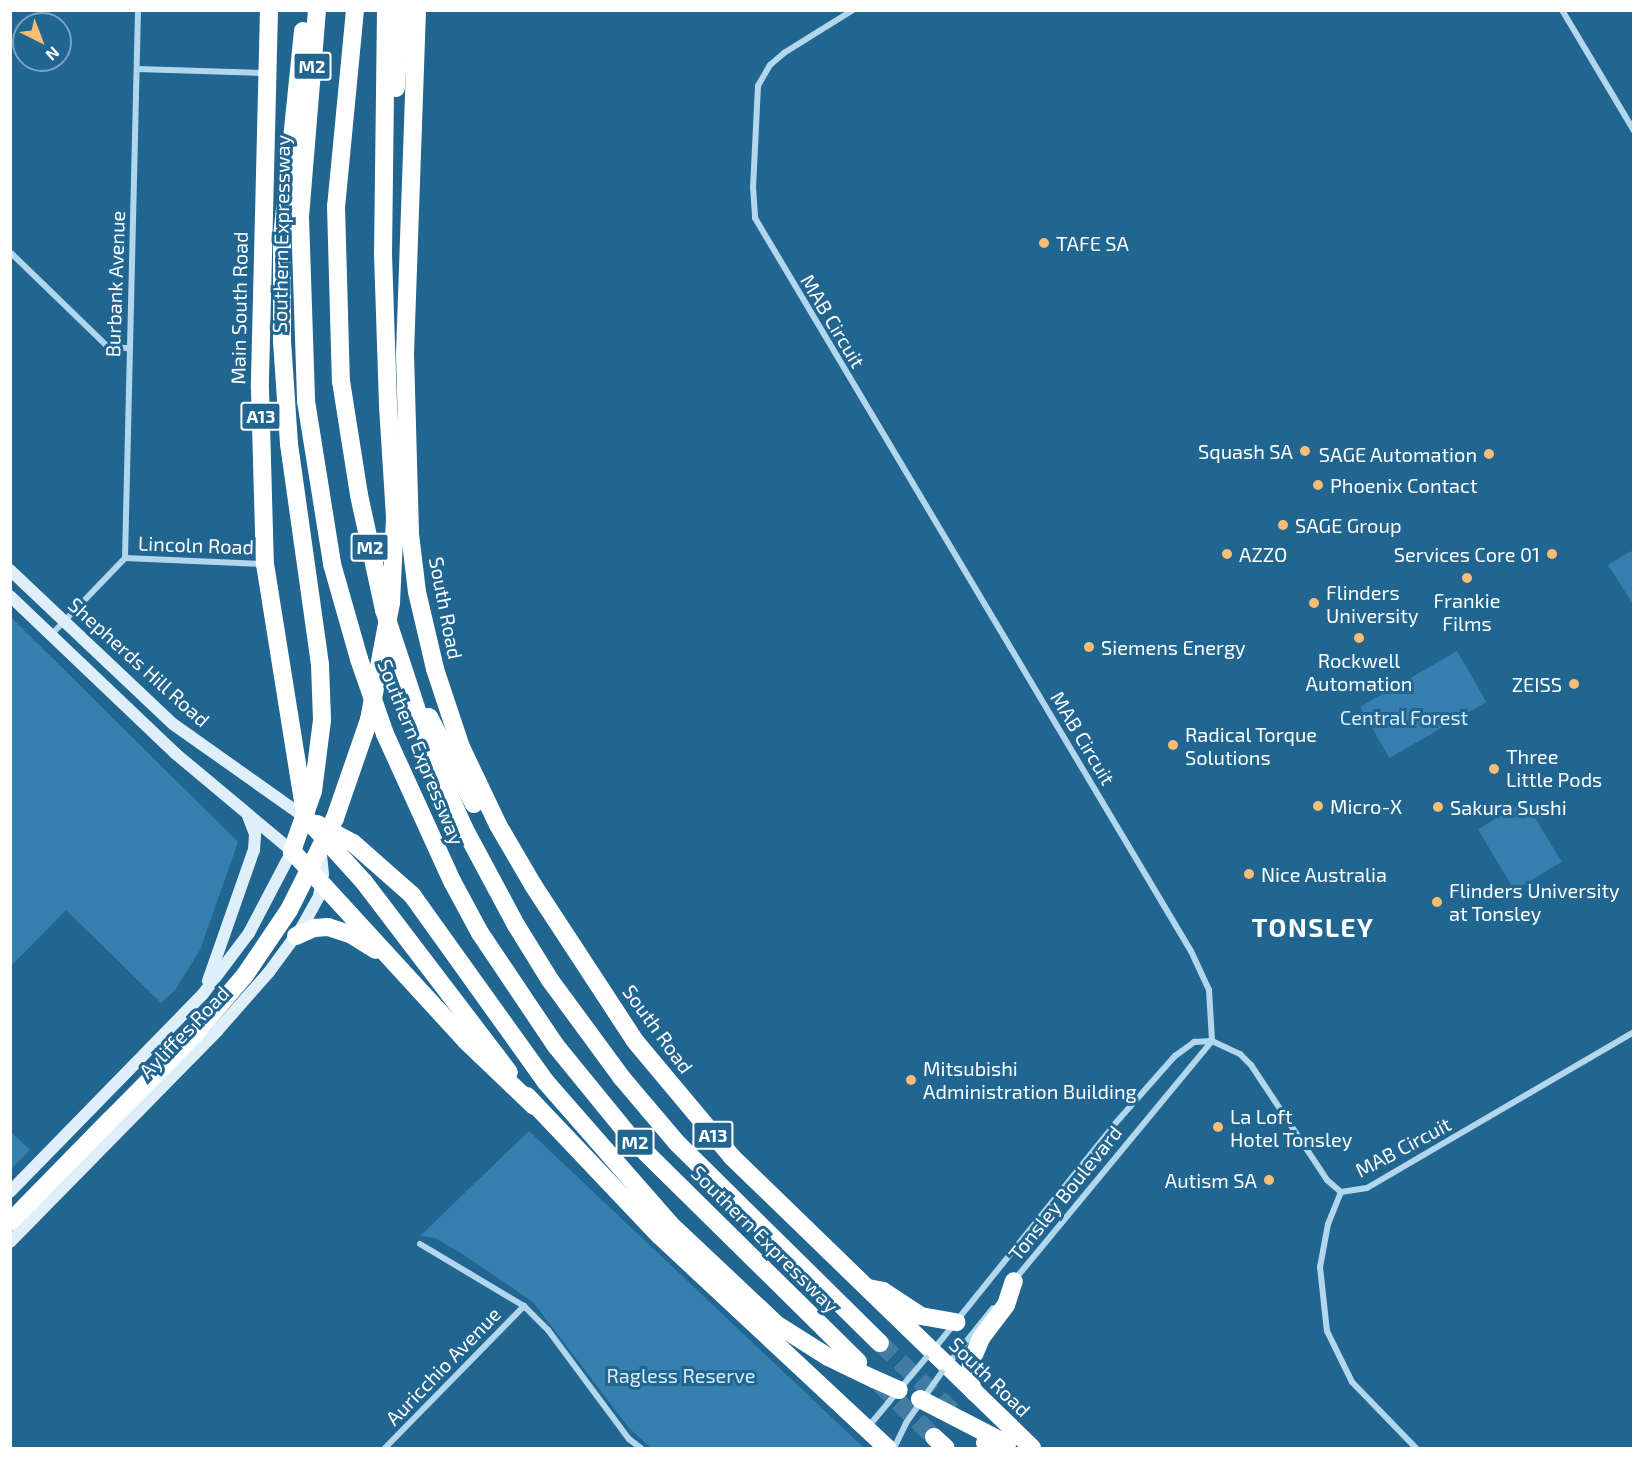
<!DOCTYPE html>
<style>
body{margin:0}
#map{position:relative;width:1644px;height:1459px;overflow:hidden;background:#216591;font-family:"Exo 2",sans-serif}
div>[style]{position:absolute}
.green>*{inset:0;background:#3580af;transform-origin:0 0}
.highway-tunnel>*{height:18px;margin-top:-9px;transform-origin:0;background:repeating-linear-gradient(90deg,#427ca2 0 18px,transparent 0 27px)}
.street>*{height:6px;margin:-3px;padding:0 3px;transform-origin:3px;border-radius:3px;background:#b2d7ed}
.secondary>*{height:12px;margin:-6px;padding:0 6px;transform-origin:6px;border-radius:6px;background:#dfeffa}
.highway>*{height:18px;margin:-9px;padding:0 9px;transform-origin:9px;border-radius:9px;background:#fff}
.street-bridge>*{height:6px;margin:-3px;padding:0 3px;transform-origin:3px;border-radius:3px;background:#b2d7ed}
.highway-bridge>*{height:18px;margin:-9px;padding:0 9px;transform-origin:9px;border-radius:9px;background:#fff}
.dots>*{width:16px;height:16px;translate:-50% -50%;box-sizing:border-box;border:3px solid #216591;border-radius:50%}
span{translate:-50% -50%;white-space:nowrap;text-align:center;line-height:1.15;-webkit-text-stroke:6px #216591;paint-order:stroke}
.shield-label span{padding:2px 4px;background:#216591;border:2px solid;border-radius:4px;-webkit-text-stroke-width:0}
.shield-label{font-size:18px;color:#fff;font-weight:700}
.street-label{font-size:20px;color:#fff}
.poi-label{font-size:20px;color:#fff}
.left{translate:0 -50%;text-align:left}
.right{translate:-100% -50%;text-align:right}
.park-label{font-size:20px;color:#d8edf9}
.district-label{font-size:26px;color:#fff;font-weight:700;letter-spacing:1.5px}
.frame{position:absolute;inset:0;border:12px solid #fff;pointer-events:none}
.north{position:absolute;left:12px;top:12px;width:60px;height:60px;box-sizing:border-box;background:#216591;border:2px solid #7aa3bd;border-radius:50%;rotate:138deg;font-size:16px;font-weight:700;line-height:24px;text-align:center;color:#fff}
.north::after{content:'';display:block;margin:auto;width:21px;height:27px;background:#f9bd74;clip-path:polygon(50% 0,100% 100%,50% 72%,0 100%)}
</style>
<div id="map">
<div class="green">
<i style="clip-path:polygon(1631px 551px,1633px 554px,1633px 604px,1608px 565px)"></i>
<i style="clip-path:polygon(11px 617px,238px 842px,200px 950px,175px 990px,161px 1003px,66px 910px,11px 966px)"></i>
<i style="left:1457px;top:651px;width:59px;height:112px;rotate:60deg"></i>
<i style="left:1525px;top:801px;width:71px;height:55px;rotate:59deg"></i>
<i style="clip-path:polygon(10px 1131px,30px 1150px,11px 1169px,10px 1169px)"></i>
<i style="clip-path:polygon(529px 1131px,586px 1185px,864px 1448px,651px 1448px,629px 1428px,533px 1302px,461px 1253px,435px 1238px,420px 1236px)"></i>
</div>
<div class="highway-tunnel">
<i style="left:880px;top:1343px;width:103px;rotate:43.4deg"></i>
<i style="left:879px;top:1383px;width:77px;rotate:44.5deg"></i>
</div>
<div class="street">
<i style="left:853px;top:10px;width:81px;rotate:148.1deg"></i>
<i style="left:784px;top:53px;width:18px;rotate:139deg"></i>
<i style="left:770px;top:65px;width:24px;rotate:120deg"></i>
<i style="left:758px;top:86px;width:101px;rotate:92.8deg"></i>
<i style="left:753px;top:187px;width:31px;rotate:86deg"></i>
<i style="left:755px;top:218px;width:853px;rotate:59.26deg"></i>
<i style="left:1191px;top:951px;width:43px;rotate:65.2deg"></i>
<i style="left:1209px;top:990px;width:51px;rotate:86.6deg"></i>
<i style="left:1562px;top:10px;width:141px;rotate:59.2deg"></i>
<i style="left:138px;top:69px;width:128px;rotate:1.8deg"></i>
<i style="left:10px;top:252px;width:136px;rotate:44.1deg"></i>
<i style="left:108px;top:347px;width:22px;rotate:3deg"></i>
<i style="left:125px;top:558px;width:548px;rotate:-88.64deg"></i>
<i style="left:51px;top:635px;width:107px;rotate:-46.1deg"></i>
<i style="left:125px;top:558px;width:139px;rotate:2.5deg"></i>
<i style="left:1341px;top:1192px;width:35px;rotate:112deg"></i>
<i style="left:1328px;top:1224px;width:44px;rotate:100.5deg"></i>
<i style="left:1320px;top:1267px;width:64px;rotate:83.8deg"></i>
<i style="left:1327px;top:1331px;width:57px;rotate:63.9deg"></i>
<i style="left:1352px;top:1382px;width:92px;rotate:45.9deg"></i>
<i style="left:420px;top:1244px;width:121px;rotate:30.8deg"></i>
<i style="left:524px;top:1306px;width:34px;rotate:45deg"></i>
<i style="left:548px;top:1330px;width:136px;rotate:53.4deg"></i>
<i style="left:629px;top:1439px;width:15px;rotate:37deg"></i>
<i style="left:1016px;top:1278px;width:308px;rotate:-50.4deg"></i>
<i style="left:934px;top:1349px;width:286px;rotate:-51.2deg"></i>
<i style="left:1113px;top:1126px;width:94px;rotate:-48.5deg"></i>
<i style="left:1175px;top:1056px;width:24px;rotate:-36deg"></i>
<i style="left:1194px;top:1042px;width:18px;rotate:-3deg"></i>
<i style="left:1212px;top:1041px;width:31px;rotate:25deg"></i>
<i style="left:1240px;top:1054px;width:16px;rotate:45deg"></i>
<i style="left:1251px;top:1065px;width:138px;rotate:56.5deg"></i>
<i style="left:1327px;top:1180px;width:18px;rotate:41deg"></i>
<i style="left:1341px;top:1192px;width:26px;rotate:-9deg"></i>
<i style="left:1367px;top:1188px;width:309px;rotate:-30.3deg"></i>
<i style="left:949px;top:1363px;width:70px;rotate:-51.3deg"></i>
<i style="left:868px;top:1427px;width:31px;rotate:-50deg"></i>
<i style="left:385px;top:1448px;width:199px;rotate:-45.6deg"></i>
<i style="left:894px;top:1448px;width:28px;rotate:-64deg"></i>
</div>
<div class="secondary">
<i style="left:10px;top:570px;width:224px;rotate:43.4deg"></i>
<i style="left:173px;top:724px;width:163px;rotate:35.3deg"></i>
<i style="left:10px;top:596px;width:229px;rotate:43.6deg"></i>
<i style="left:176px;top:754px;width:151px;rotate:39.9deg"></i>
<i style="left:292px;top:851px;width:93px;rotate:117.7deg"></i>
<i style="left:249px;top:933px;width:76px;rotate:127deg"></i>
<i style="left:203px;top:994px;width:277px;rotate:134.3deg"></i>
<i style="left:208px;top:981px;width:139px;rotate:-70.7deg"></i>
<i style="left:254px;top:850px;width:16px;rotate:-86deg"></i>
<i style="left:255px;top:834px;width:19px;rotate:-111deg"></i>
<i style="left:10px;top:1242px;width:296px;rotate:-45.5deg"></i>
<i style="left:217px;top:1031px;width:79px;rotate:-48.6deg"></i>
<i style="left:269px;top:972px;width:56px;rotate:-53.7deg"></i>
<i style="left:302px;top:927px;width:35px;rotate:-61deg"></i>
<i style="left:319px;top:896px;width:22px;rotate:-80deg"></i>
<i style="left:323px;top:874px;width:27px;rotate:-96deg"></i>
</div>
<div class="highway">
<i style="left:269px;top:10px;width:379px;rotate:91.4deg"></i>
<i style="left:260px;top:389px;width:175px;rotate:88.4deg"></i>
<i style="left:265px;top:564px;width:252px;rotate:80.9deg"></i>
<i style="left:317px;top:10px;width:208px;rotate:94.7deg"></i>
<i style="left:300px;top:217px;width:184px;rotate:88.1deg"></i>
<i style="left:306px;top:401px;width:165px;rotate:80.9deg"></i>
<i style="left:332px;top:564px;width:99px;rotate:74.1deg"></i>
<i style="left:359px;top:659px;width:79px;rotate:70.9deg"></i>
<i style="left:385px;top:734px;width:162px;rotate:65.5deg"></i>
<i style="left:452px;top:881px;width:59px;rotate:61.7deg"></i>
<i style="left:480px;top:933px;width:136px;rotate:56.1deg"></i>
<i style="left:556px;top:1046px;width:119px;rotate:50.8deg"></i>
<i style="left:631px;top:1138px;width:319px;rotate:44.6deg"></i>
<i style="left:355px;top:10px;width:197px;rotate:95.5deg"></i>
<i style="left:336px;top:206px;width:175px;rotate:88.4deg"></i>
<i style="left:341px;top:381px;width:115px;rotate:81deg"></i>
<i style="left:359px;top:495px;width:118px;rotate:77.7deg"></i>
<i style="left:384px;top:610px;width:154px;rotate:71.8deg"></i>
<i style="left:432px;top:756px;width:79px;rotate:66deg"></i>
<i style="left:464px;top:828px;width:110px;rotate:61.8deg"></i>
<i style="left:516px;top:925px;width:65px;rotate:58.3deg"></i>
<i style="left:550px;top:980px;width:122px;rotate:53.7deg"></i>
<i style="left:622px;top:1078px;width:85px;rotate:49.8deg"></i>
<i style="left:677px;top:1143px;width:285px;rotate:44.6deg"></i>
<i style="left:386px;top:10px;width:244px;rotate:90.7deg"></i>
<i style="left:383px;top:254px;width:153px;rotate:88.1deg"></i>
<i style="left:417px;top:10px;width:344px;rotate:92deg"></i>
<i style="left:405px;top:354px;width:180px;rotate:88.4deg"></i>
<i style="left:410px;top:534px;width:58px;rotate:83.1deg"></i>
<i style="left:417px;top:592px;width:79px;rotate:76.8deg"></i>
<i style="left:435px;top:669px;width:82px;rotate:71.6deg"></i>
<i style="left:461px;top:747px;width:86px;rotate:64.6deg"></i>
<i style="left:498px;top:825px;width:69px;rotate:59.7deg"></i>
<i style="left:533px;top:885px;width:186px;rotate:56.8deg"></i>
<i style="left:635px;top:1041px;width:151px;rotate:50.1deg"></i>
<i style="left:732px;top:1157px;width:418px;rotate:44.1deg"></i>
<i style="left:303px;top:31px;width:207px;rotate:95.8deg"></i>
<i style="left:282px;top:237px;width:104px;rotate:90deg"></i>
<i style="left:282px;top:341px;width:103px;rotate:86.1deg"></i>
<i style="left:289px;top:444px;width:223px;rotate:82deg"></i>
<i style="left:320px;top:665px;width:55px;rotate:87.9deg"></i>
<i style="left:322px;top:720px;width:72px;rotate:97.2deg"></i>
<i style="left:313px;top:791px;width:64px;rotate:109.3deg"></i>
<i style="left:292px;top:851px;width:258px;rotate:47.5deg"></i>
<i style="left:466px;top:1041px;width:94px;rotate:43.7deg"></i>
<i style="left:396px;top:88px;width:78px;rotate:-86.3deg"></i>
<i style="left:429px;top:717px;width:98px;rotate:62.7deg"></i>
<i style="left:306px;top:818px;width:86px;rotate:47.8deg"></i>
<i style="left:364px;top:882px;width:239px;rotate:52.7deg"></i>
<i style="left:317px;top:824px;width:41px;rotate:27.8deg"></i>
<i style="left:353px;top:843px;width:79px;rotate:41.4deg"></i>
<i style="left:412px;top:895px;width:229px;rotate:54.4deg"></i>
<i style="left:545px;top:1081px;width:190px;rotate:48.8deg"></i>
<i style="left:670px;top:1224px;width:146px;rotate:43.3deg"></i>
<i style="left:776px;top:1324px;width:62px;rotate:32.4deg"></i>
<i style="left:828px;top:1357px;width:51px;rotate:25.6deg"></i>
<i style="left:296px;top:936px;width:20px;rotate:-24deg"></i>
<i style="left:314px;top:928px;width:14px;rotate:-4deg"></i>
<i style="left:328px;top:927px;width:25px;rotate:18deg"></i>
<i style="left:352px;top:935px;width:28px;rotate:32deg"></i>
<i style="left:527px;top:1096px;width:193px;rotate:46.5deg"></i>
<i style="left:660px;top:1236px;width:311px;rotate:43deg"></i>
<i style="left:10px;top:1222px;width:143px;rotate:-45.6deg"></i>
<i style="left:868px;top:1288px;width:15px;rotate:11deg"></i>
<i style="left:883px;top:1291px;width:45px;rotate:33.3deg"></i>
<i style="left:921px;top:1316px;width:36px;rotate:10deg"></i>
<i style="left:974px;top:1392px;width:12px;rotate:-110deg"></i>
<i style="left:970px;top:1381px;width:19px;rotate:-87deg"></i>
<i style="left:971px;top:1362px;width:26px;rotate:-67deg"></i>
<i style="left:981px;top:1338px;width:41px;rotate:-52.9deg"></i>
<i style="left:1006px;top:1305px;width:25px;rotate:-72deg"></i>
<i style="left:934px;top:1437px;width:16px;rotate:43deg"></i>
<i style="left:985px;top:1443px;width:7px;rotate:45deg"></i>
</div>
<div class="street-bridge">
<i style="left:888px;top:1403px;width:59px;rotate:-49.8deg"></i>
<i style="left:906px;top:1423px;width:62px;rotate:-54.8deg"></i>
</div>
<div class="highway-bridge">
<i style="left:110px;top:1120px;width:121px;rotate:-45.3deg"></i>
<i style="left:195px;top:1034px;width:77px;rotate:-49.7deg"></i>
<i style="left:245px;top:975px;width:78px;rotate:-55.9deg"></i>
<i style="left:289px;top:910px;width:103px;rotate:-63.4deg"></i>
<i style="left:335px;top:818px;width:104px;rotate:-70.9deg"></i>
<i style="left:369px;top:720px;width:119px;rotate:-79.4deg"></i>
<i style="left:391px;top:603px;width:86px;rotate:-87.3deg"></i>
<i style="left:395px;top:517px;width:110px;rotate:-93.6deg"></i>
<i style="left:874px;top:1379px;width:27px;rotate:24deg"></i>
<i style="left:920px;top:1399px;width:98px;rotate:27.3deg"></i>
</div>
<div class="dots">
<i style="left:1044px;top:243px;background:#f9bd74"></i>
<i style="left:1305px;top:451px;background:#f9bd74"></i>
<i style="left:1489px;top:454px;background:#f9bd74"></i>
<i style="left:1318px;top:485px;background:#f9bd74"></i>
<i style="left:1283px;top:525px;background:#f9bd74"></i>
<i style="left:1227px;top:554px;background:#f9bd74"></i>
<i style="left:1552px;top:554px;background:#f9bd74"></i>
<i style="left:1467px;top:578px;background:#f9bd74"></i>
<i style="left:1314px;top:603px;background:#f9bd74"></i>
<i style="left:1359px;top:638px;background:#f9bd74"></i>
<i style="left:1089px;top:647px;background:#f9bd74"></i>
<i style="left:1574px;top:684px;background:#f9bd74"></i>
<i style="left:1173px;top:745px;background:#f9bd74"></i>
<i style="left:1494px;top:769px;background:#f9bd74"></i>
<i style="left:1318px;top:806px;background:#f9bd74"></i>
<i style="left:1438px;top:807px;background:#f9bd74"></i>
<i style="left:1249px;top:874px;background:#f9bd74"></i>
<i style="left:1437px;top:902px;background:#f9bd74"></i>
<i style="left:911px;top:1080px;background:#f9bd74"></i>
<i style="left:1218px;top:1127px;background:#f9bd74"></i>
<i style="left:1269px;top:1180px;background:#f9bd74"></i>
</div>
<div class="shield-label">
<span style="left:312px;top:66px">M2</span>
<span style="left:261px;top:416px">A13</span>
<span style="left:370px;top:547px">M2</span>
<span style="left:713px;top:1135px">A13</span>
<span style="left:635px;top:1142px">M2</span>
</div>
<div class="street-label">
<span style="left:281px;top:234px;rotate:-89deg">Southern Expressway</span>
<span style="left:115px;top:284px;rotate:-88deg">Burbank Avenue</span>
<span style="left:239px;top:308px;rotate:-89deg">Main South Road</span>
<span style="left:833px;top:321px;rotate:59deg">MAB Circuit</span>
<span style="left:196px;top:545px;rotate:2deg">Lincoln Road</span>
<span style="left:446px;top:608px;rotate:79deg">South Road</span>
<span style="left:139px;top:662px;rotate:42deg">Shepherds Hill Road</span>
<span style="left:1083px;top:738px;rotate:59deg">MAB Circuit</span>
<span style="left:421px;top:752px;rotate:68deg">Southern Expressway</span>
<span style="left:658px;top:1029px;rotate:54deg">South Road</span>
<span style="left:184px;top:1032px;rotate:-46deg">Ayliffes Road</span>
<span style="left:1403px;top:1147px;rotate:-28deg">MAB Circuit</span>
<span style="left:1065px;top:1193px;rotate:-51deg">Tonsley Boulevard</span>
<span style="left:765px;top:1239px;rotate:45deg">Southern Expressway</span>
<span style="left:443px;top:1366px;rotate:-46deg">Auricchio Avenue</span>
<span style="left:990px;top:1377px;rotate:44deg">South Road</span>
</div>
<div class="poi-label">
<span class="left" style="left:1056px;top:243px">TAFE SA</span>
<span class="right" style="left:1293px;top:451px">Squash SA</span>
<span class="right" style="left:1477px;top:454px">SAGE Automation</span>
<span class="left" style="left:1330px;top:485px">Phoenix Contact</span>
<span class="left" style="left:1295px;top:525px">SAGE Group</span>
<span class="left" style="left:1239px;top:554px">AZZO</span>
<span class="right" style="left:1540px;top:554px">Services Core 01</span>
<span class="left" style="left:1326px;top:604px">Flinders<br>University</span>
<span style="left:1467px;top:612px">Frankie<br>Films</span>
<span class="left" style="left:1101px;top:647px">Siemens Energy</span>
<span style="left:1359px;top:672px">Rockwell<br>Automation</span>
<span class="right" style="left:1562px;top:684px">ZEISS</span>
<span class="left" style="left:1185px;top:746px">Radical Torque<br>Solutions</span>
<span class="left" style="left:1506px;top:768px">Three<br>Little Pods</span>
<span class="left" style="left:1330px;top:806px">Micro-X</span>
<span class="left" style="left:1450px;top:807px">Sakura Sushi</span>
<span class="left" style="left:1261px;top:874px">Nice Australia</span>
<span class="left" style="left:1449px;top:902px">Flinders University<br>at Tonsley</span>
<span class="left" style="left:923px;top:1080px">Mitsubishi<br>Administration Building</span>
<span class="left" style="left:1230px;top:1128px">La Loft<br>Hotel Tonsley</span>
<span class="right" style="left:1257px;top:1180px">Autism SA</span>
</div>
<div class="park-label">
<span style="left:1404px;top:717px">Central Forest</span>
<span style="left:681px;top:1375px">Ragless Reserve</span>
</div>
<div class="district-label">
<span style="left:1313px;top:927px">TONSLEY</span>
</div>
<div class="frame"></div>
<div class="north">N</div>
</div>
